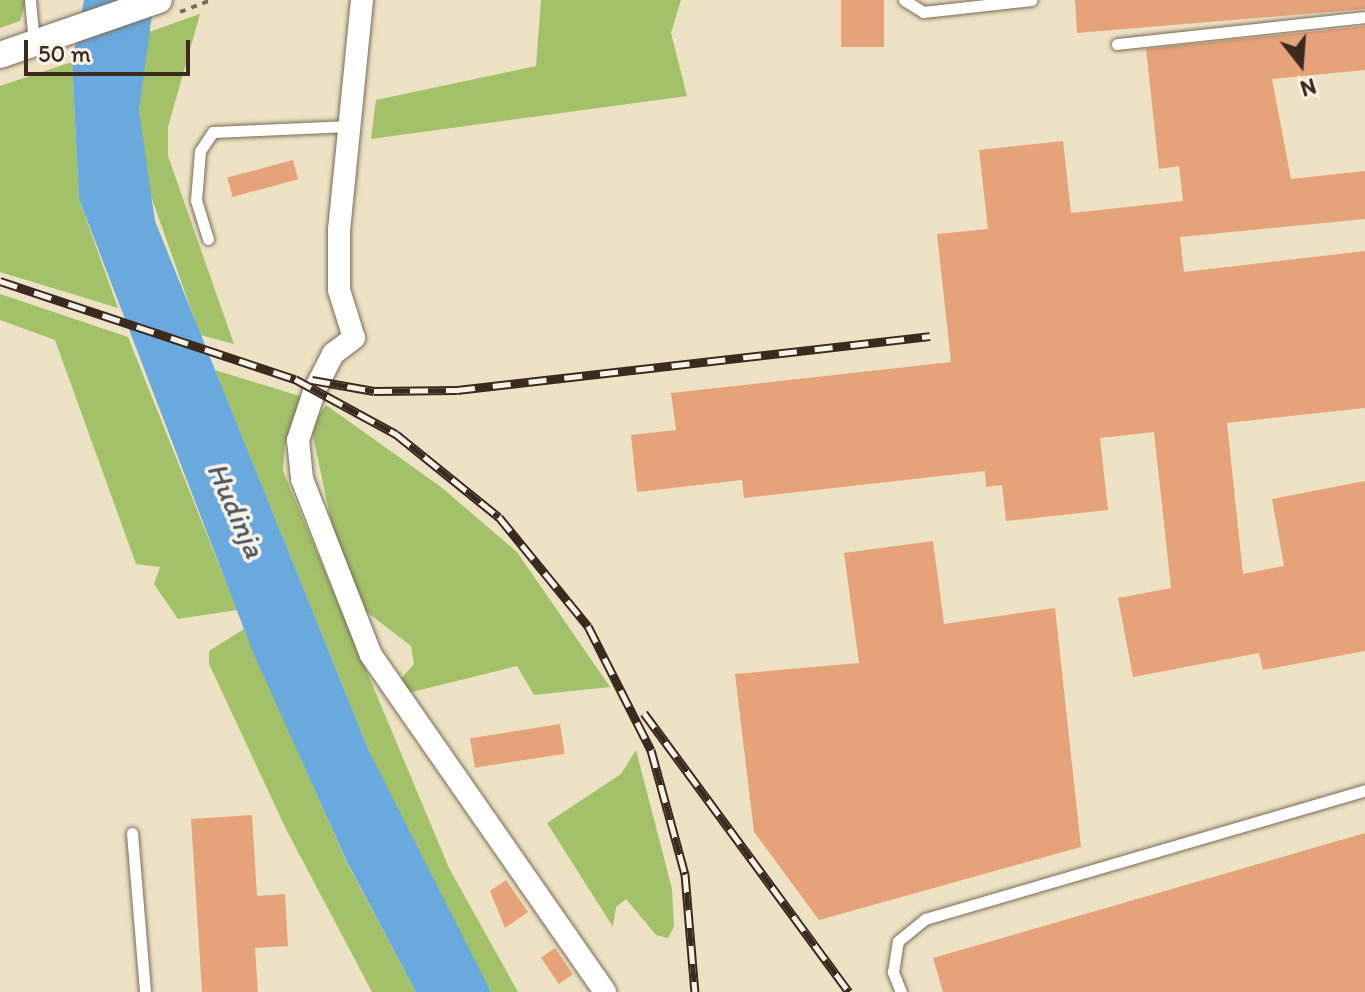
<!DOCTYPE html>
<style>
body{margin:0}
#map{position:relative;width:1365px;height:992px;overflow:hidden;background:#ede3c4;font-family:Itim,sans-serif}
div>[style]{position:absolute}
.green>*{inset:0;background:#a2c169}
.water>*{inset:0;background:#6aa9dd}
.building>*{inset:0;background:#e6a379;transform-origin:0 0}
.path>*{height:4px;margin-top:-2px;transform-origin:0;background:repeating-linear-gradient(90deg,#796b58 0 6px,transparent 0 12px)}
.roads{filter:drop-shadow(0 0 2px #796b58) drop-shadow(0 0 2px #796b58)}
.service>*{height:11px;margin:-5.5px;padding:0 5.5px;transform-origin:5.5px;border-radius:5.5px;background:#fff}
.minor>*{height:22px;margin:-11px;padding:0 11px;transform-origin:11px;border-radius:11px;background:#fff}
.tertiary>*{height:26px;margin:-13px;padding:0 13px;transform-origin:13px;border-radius:13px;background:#fff}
.rail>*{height:9px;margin-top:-4.5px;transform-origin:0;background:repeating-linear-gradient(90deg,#f7f3e8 0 18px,#3b2a1e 0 36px);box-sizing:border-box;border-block:2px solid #3b2a1e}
span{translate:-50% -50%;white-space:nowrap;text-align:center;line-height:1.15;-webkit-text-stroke:7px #f7f3e8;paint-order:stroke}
.water-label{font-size:30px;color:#4b5661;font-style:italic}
.north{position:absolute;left:1261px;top:24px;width:80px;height:80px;-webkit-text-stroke:6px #f7f3e8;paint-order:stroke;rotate:163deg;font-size:22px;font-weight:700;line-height:32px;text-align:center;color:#3b2a1e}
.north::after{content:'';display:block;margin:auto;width:28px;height:36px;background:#3b2a1e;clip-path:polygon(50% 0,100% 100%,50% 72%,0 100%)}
.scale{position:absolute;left:24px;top:40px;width:166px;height:36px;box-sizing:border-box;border:4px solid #3b2a1e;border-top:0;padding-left:10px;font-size:24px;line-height:28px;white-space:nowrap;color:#3b2a1e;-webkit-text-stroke:6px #f7f3e8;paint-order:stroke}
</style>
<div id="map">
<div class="green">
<i style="clip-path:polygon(0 0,26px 0,20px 21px,0 28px)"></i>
<i style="clip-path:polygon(541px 0,681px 0,671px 33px,687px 96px,371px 139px,376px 100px,536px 66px)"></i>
<i style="clip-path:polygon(200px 14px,168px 127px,168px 156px,234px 344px,200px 335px,144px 176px,139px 111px,146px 33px)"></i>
<i style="clip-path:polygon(72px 62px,79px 199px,118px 308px,0 272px,0 86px)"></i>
<i style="clip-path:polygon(0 294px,128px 337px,237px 610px,178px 619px,154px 584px,160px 567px,136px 564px,55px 340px,0 320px)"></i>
<i style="clip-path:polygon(215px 370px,306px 398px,285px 444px,283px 471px,449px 868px,518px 992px,491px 992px,430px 880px,369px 751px)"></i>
<i style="clip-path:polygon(326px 405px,441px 487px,517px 552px,610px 687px,534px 695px,517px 666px,408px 693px,399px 681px,414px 664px,411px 646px,359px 606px,336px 544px,311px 427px)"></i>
<i style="clip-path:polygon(244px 629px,347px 863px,416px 992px,372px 992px,287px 831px,209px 664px,209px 651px)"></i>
<i style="clip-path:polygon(636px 750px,672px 889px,674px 927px,668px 938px,656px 935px,626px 899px,616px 907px,613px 927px,547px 823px,621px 774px)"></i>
</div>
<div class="water">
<i style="clip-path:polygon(84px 0,154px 0,139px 111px,155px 221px,369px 751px,491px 992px,416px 992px,347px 862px,252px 650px,79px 199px,72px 62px)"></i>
</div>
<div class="building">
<i style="left:841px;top:0;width:43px;height:47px"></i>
<i style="clip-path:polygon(1075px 0,1365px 0,1365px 9px,1077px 33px)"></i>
<i style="clip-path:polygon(1365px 26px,1365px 70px,1272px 79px,1291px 179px,1365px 171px,1365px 219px,1180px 237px,1184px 272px,1365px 251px,1365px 408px,1227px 423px,1243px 574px,1284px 566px,1272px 499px,1365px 481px,1365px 651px,1263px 670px,1259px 653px,1133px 677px,1118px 598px,1171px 588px,1154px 432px,1100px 438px,1108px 510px,1006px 521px,1002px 485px,986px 487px,985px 471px,744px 498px,742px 480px,637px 492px,631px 435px,676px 430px,671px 393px,951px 362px,937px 234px,988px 229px,979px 150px,1063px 141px,1071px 213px,1183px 201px,1179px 166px,1159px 169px,1146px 49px)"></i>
<i style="left:293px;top:160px;width:20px;height:68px;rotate:75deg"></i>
<i style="clip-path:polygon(933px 541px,944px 624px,1055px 608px,1081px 847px,819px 920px,754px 832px,735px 674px,859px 663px,844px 553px)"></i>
<i style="left:560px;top:724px;width:30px;height:91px;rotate:81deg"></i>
<i style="clip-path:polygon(252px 815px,257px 896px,285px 894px,288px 946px,255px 948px,258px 992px,202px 992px,191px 819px)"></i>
<i style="clip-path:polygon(1365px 833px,1365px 992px,943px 992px,933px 958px)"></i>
<i style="clip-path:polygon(506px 880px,528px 912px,505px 928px,490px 891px)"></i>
<i style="left:555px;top:948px;width:32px;height:17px;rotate:56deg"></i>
</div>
<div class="path">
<i style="left:180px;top:12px;width:33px;rotate:-21deg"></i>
</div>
<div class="roads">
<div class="service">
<i style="left:30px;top:0;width:43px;rotate:84.7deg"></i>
<i style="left:904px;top:0;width:22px;rotate:32deg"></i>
<i style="left:923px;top:12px;width:109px;rotate:-6.3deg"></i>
<i style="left:1117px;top:44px;width:249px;rotate:-6.2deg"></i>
<i style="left:208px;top:239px;width:41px;rotate:-107.1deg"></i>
<i style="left:196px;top:200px;width:49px;rotate:-85.3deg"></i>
<i style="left:200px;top:151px;width:23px;rotate:-56deg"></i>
<i style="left:213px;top:132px;width:137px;rotate:-2.5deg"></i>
<i style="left:132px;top:833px;width:160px;rotate:85.3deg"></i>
<i style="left:901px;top:992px;width:22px;rotate:-112deg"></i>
<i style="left:893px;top:972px;width:31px;rotate:-81deg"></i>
<i style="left:898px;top:941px;width:35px;rotate:-39deg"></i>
<i style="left:925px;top:919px;width:459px;rotate:-16.3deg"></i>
</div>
<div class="minor">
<i style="left:362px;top:0;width:230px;rotate:95.7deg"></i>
<i style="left:339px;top:229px;width:61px;rotate:90deg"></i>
<i style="left:339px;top:290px;width:50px;rotate:72.6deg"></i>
<i style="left:354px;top:338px;width:26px;rotate:143deg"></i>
<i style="left:333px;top:354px;width:39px;rotate:117deg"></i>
<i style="left:315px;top:389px;width:54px;rotate:108.4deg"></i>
<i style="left:298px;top:440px;width:39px;rotate:84deg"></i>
<i style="left:302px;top:479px;width:189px;rotate:68.6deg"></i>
<i style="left:371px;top:655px;width:410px;rotate:55.2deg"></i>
</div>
<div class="tertiary">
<i style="left:0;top:55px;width:168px;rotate:-19.1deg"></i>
</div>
</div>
<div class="rail">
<i style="left:0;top:281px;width:311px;rotate:18.4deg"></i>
<i style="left:295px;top:379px;width:115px;rotate:28.6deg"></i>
<i style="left:396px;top:434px;width:132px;rotate:38.9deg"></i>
<i style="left:499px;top:517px;width:141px;rotate:50.8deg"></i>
<i style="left:588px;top:626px;width:139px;rotate:63.1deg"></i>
<i style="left:651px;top:750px;width:129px;rotate:74.7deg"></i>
<i style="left:685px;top:874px;width:118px;rotate:85.2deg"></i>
<i style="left:312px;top:380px;width:63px;rotate:10.1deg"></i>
<i style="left:374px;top:391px;width:83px;rotate:-0.7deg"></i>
<i style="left:457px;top:390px;width:476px;rotate:-6.5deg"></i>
<i style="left:644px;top:713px;width:346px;rotate:53.7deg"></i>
</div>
<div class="water-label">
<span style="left:236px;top:510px;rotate:66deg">Hudinja</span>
</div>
<div class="north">N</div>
<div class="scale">50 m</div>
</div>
